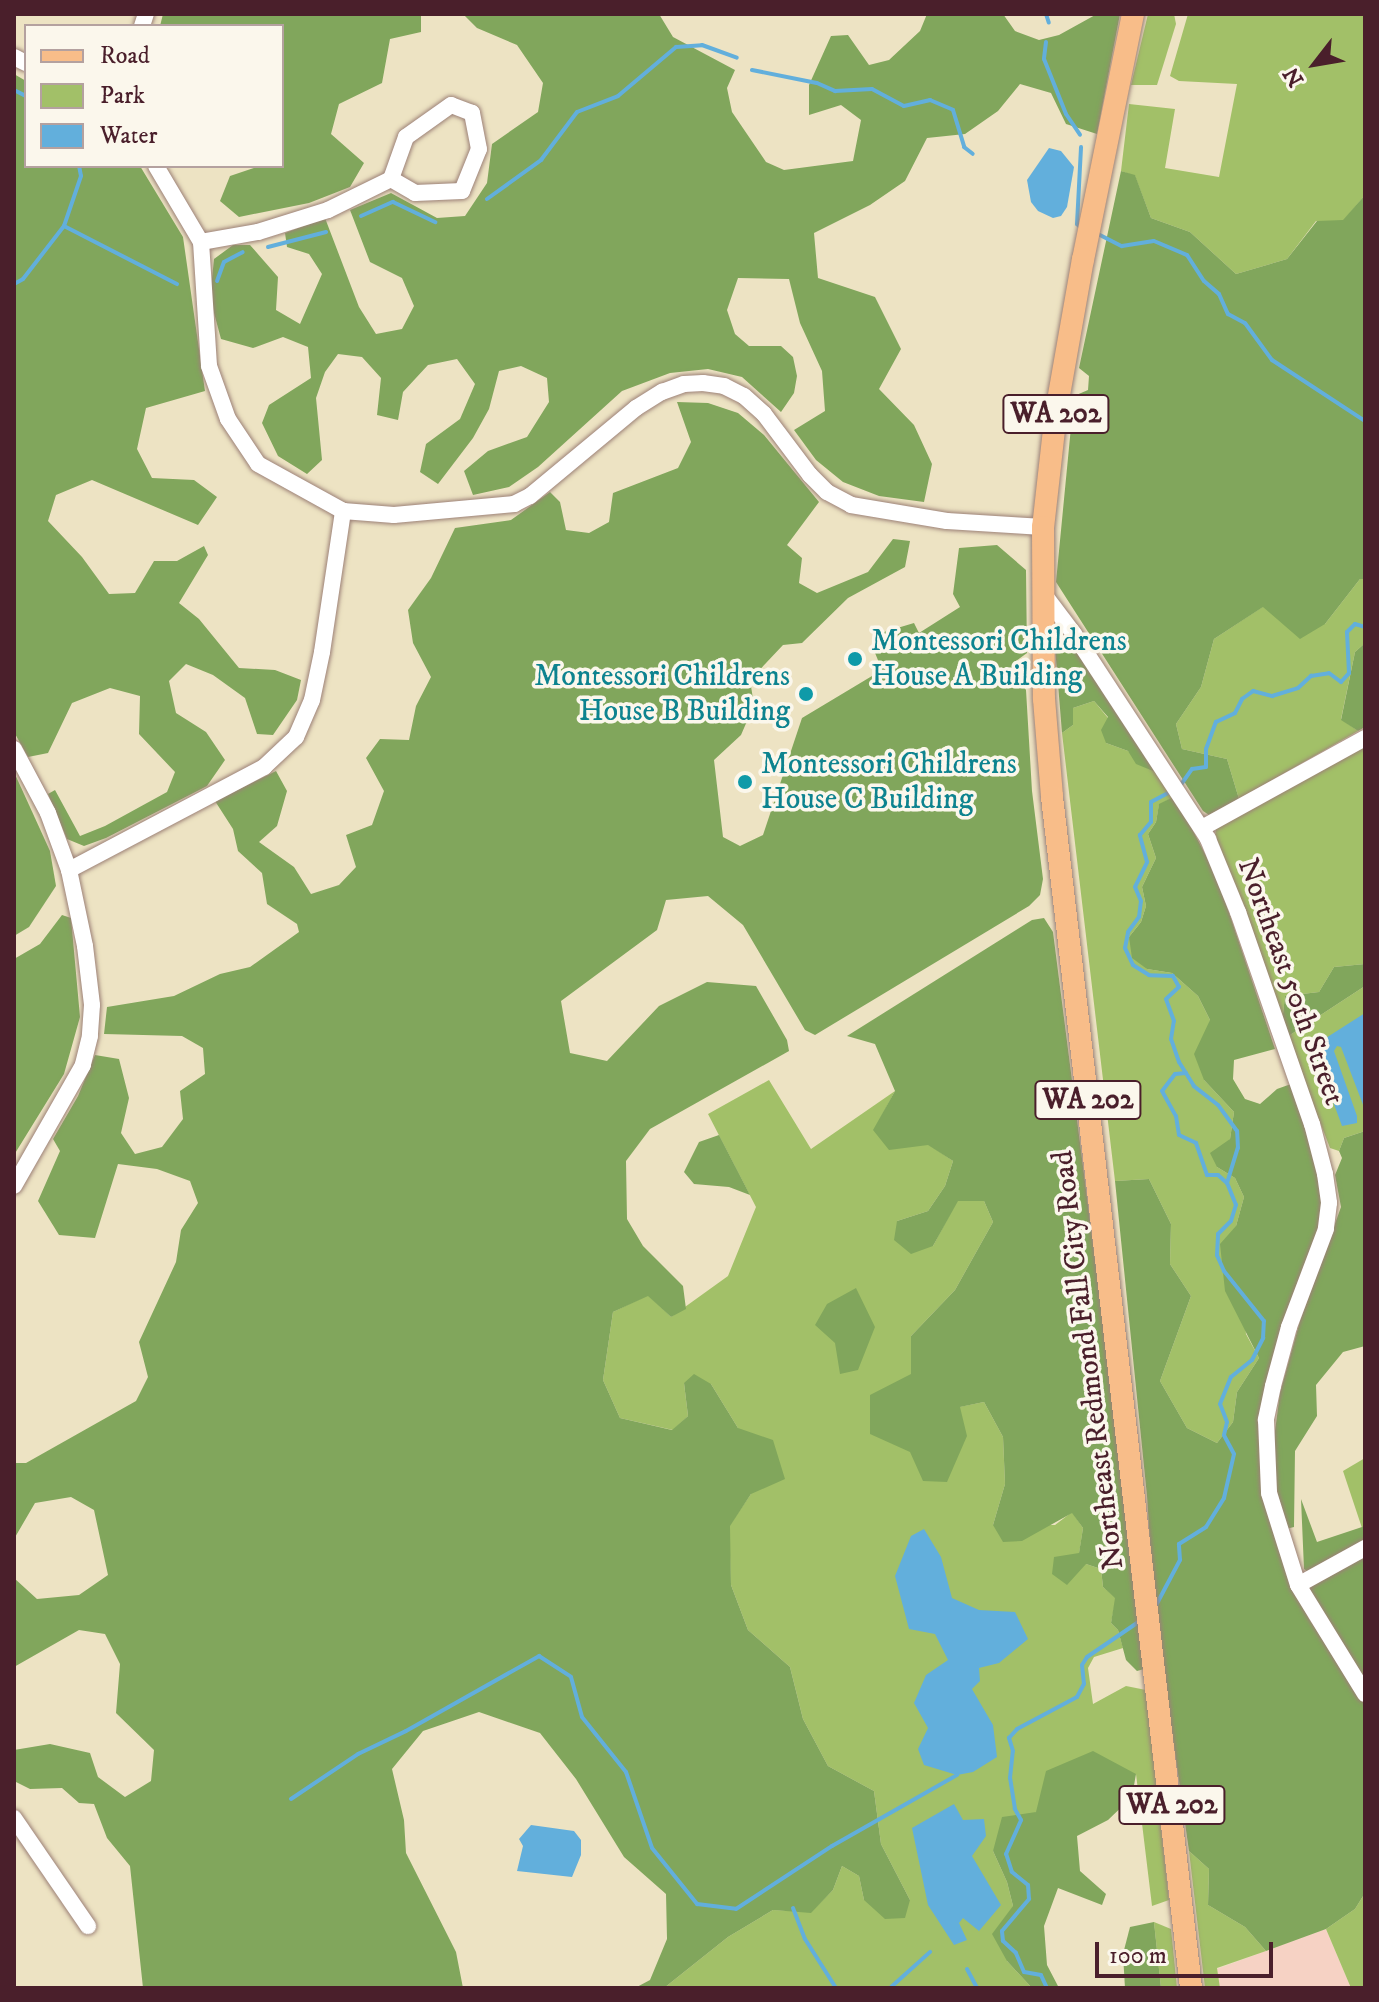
<!DOCTYPE html>
<style>
body{margin:0}
#map{position:relative;width:1379px;height:2002px;overflow:hidden;background:#ede3c3;font-family:"IM FELL DW Pica",serif}
div>[style]{position:absolute}
.built>*{inset:0;background:#f6d2c4}
.green>*{inset:0;background:#a2c068}
.forest>*{inset:0;background:#81a65c}
.water>*{inset:0;background:#62afdc}
.stream>*{height:4px;margin:-2px;padding:0 2px;transform-origin:2px;border-radius:2px;background:#62afdc}
.roads{filter:drop-shadow(0 0 2px #9c8177) drop-shadow(0 0 2px #9c8177)}
.minor>*{height:16px;margin:-8px;padding:0 8px;transform-origin:8px;border-radius:8px;background:#fff}
.major>*{height:22px;margin:-11px;padding:0 11px;transform-origin:11px;border-radius:11px;background:#f8bd89}
.dots>*{width:22px;height:22px;translate:-50% -50%;box-sizing:border-box;border:4px solid #fbf7ec;border-radius:50%}
span{translate:-50% -50%;white-space:nowrap;text-align:center;line-height:1.15;-webkit-text-stroke:7px #fbf7ec;paint-order:stroke}
.shield-label span{padding:2px 6px;background:#fbf7ec;border:2px solid;border-radius:6px;-webkit-text-stroke-width:0}
.shield-label{font-size:28px;color:#4a1f2b;font-weight:700}
.culture-label{font-size:30px;color:#0d838f}
.left{translate:0 -50%;text-align:left}
.right{translate:-100% -50%;text-align:right}
.street-label{font-size:30px;color:#4a1f2b}
.frame{position:absolute;inset:0;border:16px solid #4a1f2b;pointer-events:none}
.legend{position:absolute;left:24px;top:24px;width:260px;height:144px;box-sizing:border-box;background:#fbf7ec;border:2px solid #b4a19f;margin:0;padding:10px 14px;list-style:none;font-size:24px;color:#4a1f2b}
.legend li{display:flex;align-items:center;gap:16px;height:40px}
.legend b{width:40px;border:2px solid #b4a19f}
.north{position:absolute;left:1275px;top:24px;width:80px;height:80px;-webkit-text-stroke:6px #fbf7ec;paint-order:stroke;rotate:239deg;font-size:22px;font-weight:700;line-height:32px;text-align:center;color:#4a1f2b}
.north::after{content:'';display:block;margin:auto;width:28px;height:36px;background:#4a1f2b;clip-path:polygon(50% 0,100% 100%,50% 72%,0 100%)}
.scale{position:absolute;left:1095px;top:1942px;width:178px;height:36px;box-sizing:border-box;border:4px solid #4a1f2b;border-top:0;padding-left:10px;font-size:24px;line-height:28px;white-space:nowrap;color:#4a1f2b;-webkit-text-stroke:6px #fbf7ec;paint-order:stroke}
</style>
<div id="map">
<div class="built">
<i style="clip-path:polygon(1326px 1929px,1351px 1988px,1220px 1988px,1217px 1969px)"></i>
</div>
<div class="green">
<i style="clip-path:polygon(1148px 14px,1174px 14px,1176px 24px,1157px 85px,1131px 85px)"></i>
<i style="clip-path:polygon(1188px 14px,1365px 14px,1365px 195px,1343px 221px,1316px 221px,1287px 259px,1236px 274px,1190px 232px,1151px 218px,1135px 176px,1121px 171px,1129px 104px,1175px 109px,1165px 168px,1219px 177px,1237px 84px,1179px 81px,1170px 76px)"></i>
<i style="clip-path:polygon(1360px 579px,1365px 579px,1365px 643px,1355px 652px,1341px 719px,1358px 731px,1239px 799px,1227px 759px,1182px 749px,1176px 724px,1201px 687px,1214px 639px,1264px 606px,1325px 624px)"></i>
<i style="clip-path:polygon(1094px 701px,1108px 718px,1106px 743px,1128px 751px,1158px 773px,1175px 796px,1159px 805px,1156px 822px,1148px 834px,1156px 858px,1142px 887px,1146px 906px,1141px 922px,1129px 937px,1147px 969px,1172px 973px,1198px 996px,1210px 1020px,1204px 1080px,1234px 1112px,1230px 1139px,1217px 1167px,1235px 1178px,1244px 1197px,1236px 1226px,1246px 1334px,1259px 1358px,1237px 1392px,1233px 1422px,1217px 1443px,1187px 1428px,1160px 1381px,1191px 1296px,1170px 1264px,1171px 1224px,1149px 1179px,1115px 1181px,1062px 733px,1073px 725px,1073px 708px)"></i>
<i style="clip-path:polygon(1365px 744px,1365px 964px,1334px 967px,1319px 992px,1285px 996px,1282px 1023px,1215px 837px,1216px 829px)"></i>
<i style="clip-path:polygon(1365px 986px,1365px 1131px,1344px 1138px,1339px 1151px,1330px 1148px,1287px 1037px)"></i>
<i style="clip-path:polygon(769px 1080px,811px 1149px,895px 1091px,874px 1130px,928px 1144px,953px 1161px,945px 1186px,928px 1211px,897px 1221px,933px 1246px,957px 1201px,984px 1201px,993px 1222px,955px 1290px,911px 1336px,911px 1374px,959px 1407px,984px 1402px,1003px 1437px,1005px 1484px,993px 1525px,1055px 1525px,1072px 1512px,1083px 1528px,1079px 1554px,1086px 1564px,1101px 1569px,1103px 1587px,1116px 1598px,1111px 1623px,1118px 1630px,1123px 1648px,1094px 1657px,1088px 1668px,1093px 1704px,1126px 1686px,1146px 1690px,1169px 1900px,1152px 1906px,1136px 1774px,1036px 1812px,993px 1851px,1007px 1882px,1013px 1906px,1007px 1961px,1032px 1988px,664px 1988px,728px 1937px,773px 1910px,811px 1912px,833px 1890px,842px 1866px,859px 1876px,864px 1900px,910px 1900px,881px 1844px,874px 1791px,828px 1766px,803px 1719px,790px 1667px,748px 1630px,731px 1585px,729px 1526px,751px 1494px,738px 1428px,711px 1384px,684px 1383px,688px 1416px,673px 1430px,620px 1418px,603px 1380px,613px 1312px,648px 1295px,671px 1317px,728px 1276px,756px 1207px,708px 1114px)"></i>
<i style="clip-path:polygon(1365px 1458px,1365px 1526px,1362px 1528px,1343px 1471px)"></i>
<i style="clip-path:polygon(1189px 1851px,1209px 1869px,1208px 1905px,1245px 1927px,1266px 1951px,1217px 1968px,1220px 1988px,1205px 1988px)"></i>
<i style="clip-path:polygon(1365px 1893px,1365px 1988px,1351px 1988px,1326px 1929px,1355px 1909px)"></i>
<i style="clip-path:polygon(1154px 1922px,1171px 1929px,1177px 1988px,1161px 1988px)"></i>
</div>
<div class="forest">
<i style="clip-path:polygon(163px 14px,421px 14px,421px 32px,390px 39px,382px 83px,339px 104px,331px 134px,364px 163px,350px 187px,309px 203px,239px 217px,220px 201px,230px 176px,260px 166px,282px 166px,282px 26px,160px 26px)"></i>
<i style="clip-path:polygon(463px 14px,659px 14px,673px 37px,735px 70px,727px 88px,732px 112px,766px 162px,784px 170px,853px 161px,861px 120px,841px 105px,809px 115px,809px 85px,831px 36px,848px 35px,869px 65px,889px 60px,920px 31px,927px 14px,1003px 14px,1015px 31px,1039px 40px,1059px 35px,1097px 14px,1120px 14px,1097px 134px,1066px 124px,1051px 93px,1020px 84px,998px 111px,965px 134px,927px 138px,905px 181px,870px 205px,814px 233px,818px 278px,875px 297px,901px 349px,879px 389px,914px 425px,932px 464px,924px 502px,879px 496px,843px 482px,816px 460px,794px 430px,825px 411px,822px 371px,800px 323px,789px 279px,738px 278px,727px 310px,735px 334px,749px 346px,781px 346px,793px 357px,797px 376px,794px 393px,781px 412px,742px 377px,708px 369px,670px 373px,622px 391px,538px 467px,509px 487px,473px 495px,464px 471px,488px 451px,527px 437px,549px 402px,547px 378px,521px 366px,499px 371px,489px 409px,473px 438px,438px 484px,420px 472px,426px 444px,460px 419px,475px 384px,457px 359px,428px 365px,403px 392px,398px 420px,377px 415px,381px 378px,362px 357px,338px 354px,325px 372px,316px 398px,322px 460px,307px 474px,278px 456px,262px 423px,269px 405px,311px 378px,308px 347px,283px 337px,253px 348px,221px 339px,210px 298px,214px 259px,233px 245px,250px 245px,278px 277px,276px 310px,300px 324px,322px 274px,309px 254px,287px 247px,285px 233px,325px 218px,359px 307px,376px 334px,402px 329px,414px 306px,402px 278px,370px 262px,350px 210px,391px 193px,437px 218px,465px 216px,487px 183px,492px 144px,538px 112px,543px 83px,517px 45px,477px 28px)"></i>
<i style="clip-path:polygon(14px 74px,26px 81px,26px 166px,140px 166px,183px 237px,205px 391px,146px 408px,137px 449px,152px 478px,194px 480px,217px 497px,198px 525px,92px 480px,56px 495px,48px 521px,82px 557px,109px 594px,135px 593px,154px 561px,177px 561px,204px 546px,208px 555px,179px 603px,199px 619px,239px 668px,275px 670px,301px 680px,297px 700px,273px 735px,257px 734px,245px 698px,213px 675px,186px 664px,169px 681px,176px 713px,206px 732px,225px 760px,207px 786px,106px 838px,84px 846px,67px 839px,48px 794px,55px 790px,80px 836px,105px 826px,167px 792px,175px 772px,139px 734px,140px 696px,110px 688px,72px 703px,48px 753px,28px 757px,14px 732px)"></i>
<i style="clip-path:polygon(1121px 171px,1135px 175px,1151px 218px,1190px 232px,1236px 274px,1287px 259px,1317px 221px,1343px 220px,1365px 195px,1365px 579px,1360px 579px,1325px 624px,1300px 639px,1263px 607px,1214px 639px,1201px 687px,1176px 724px,1182px 749px,1227px 759px,1239px 799px,1209px 815px,1203px 811px,1056px 582px,1074px 396px,1088px 390px,1089px 376px,1079px 368px)"></i>
<i style="clip-path:polygon(677px 402px,708px 403px,738px 413px,764px 435px,819px 502px,787px 545px,802px 558px,799px 583px,817px 593px,868px 572px,893px 539px,910px 541px,905px 567px,848px 598px,802px 643px,783px 645px,750px 680px,754px 705px,741px 735px,714px 760px,723px 837px,740px 846px,763px 835px,802px 718px,882px 670px,873px 648px,874px 635px,914px 623px,919px 633px,960px 607px,953px 594px,959px 548px,997px 545px,1026px 570px,1027px 653px,1016px 661px,1017px 677px,1026px 690px,1032px 791px,1043px 879px,1040px 895px,1029px 906px,815px 1035px,805px 1030px,743px 925px,708px 896px,666px 900px,657px 930px,561px 1001px,570px 1053px,607px 1061px,659px 1006px,707px 982px,756px 986px,787px 1040px,789px 1051px,650px 1129px,626px 1161px,627px 1219px,643px 1246px,683px 1286px,686px 1309px,671px 1317px,648px 1296px,613px 1312px,603px 1380px,620px 1418px,672px 1430px,688px 1416px,684px 1383px,694px 1374px,711px 1384px,738px 1428px,773px 1440px,785px 1479px,751px 1494px,730px 1526px,731px 1585px,748px 1630px,790px 1667px,803px 1719px,828px 1766px,874px 1791px,881px 1844px,910px 1900px,905px 1918px,885px 1919px,864px 1900px,859px 1876px,842px 1866px,833px 1890px,811px 1913px,773px 1910px,728px 1937px,664px 1988px,635px 1988px,650px 1980px,667px 1939px,666px 1894px,624px 1857px,576px 1779px,540px 1733px,479px 1712px,423px 1731px,392px 1769px,404px 1820px,406px 1853px,456px 1952px,463px 1988px,143px 1988px,130px 1866px,107px 1838px,94px 1804px,79px 1803px,62px 1788px,30px 1789px,14px 1781px,14px 1750px,50px 1744px,90px 1753px,98px 1777px,125px 1797px,151px 1781px,154px 1750px,116px 1713px,120px 1664px,105px 1634px,79px 1630px,14px 1667px,14px 1578px,37px 1599px,79px 1595px,108px 1575px,94px 1510px,71px 1497px,35px 1503px,14px 1539px,14px 1463px,26px 1463px,136px 1401px,148px 1377px,139px 1342px,176px 1262px,181px 1230px,198px 1203px,190px 1181px,157px 1169px,118px 1164px,95px 1238px,59px 1235px,38px 1201px,60px 1151px,53px 1139px,78px 1096px,95px 1055px,119px 1059px,129px 1098px,121px 1133px,135px 1154px,162px 1147px,183px 1119px,180px 1091px,205px 1074px,203px 1048px,182px 1036px,104px 1034px,107px 1007px,174px 996px,220px 974px,250px 967px,299px 932px,297px 924px,267px 904px,262px 873px,238px 851px,233px 829px,215px 801px,276px 771px,287px 791px,277px 826px,259px 842px,294px 867px,311px 894px,339px 885px,356px 867px,346px 835px,372px 825px,384px 791px,366px 758px,380px 739px,409px 740px,416px 706px,431px 677px,413px 643px,408px 610px,431px 578px,455px 528px,511px 520px,550px 492px,560px 502px,566px 530px,589px 533px,609px 522px,613px 493px,678px 468px,691px 442px)"></i>
<i style="clip-path:polygon(1061px 640px,1077px 653px,1158px 773px,1136px 764px,1128px 751px,1106px 743px,1101px 730px,1108px 717px,1094px 701px,1073px 708px,1073px 725px,1062px 733px,1055px 647px)"></i>
<i style="clip-path:polygon(1365px 643px,1365px 727px,1358px 731px,1341px 720px,1355px 652px)"></i>
<i style="clip-path:polygon(14px 772px,50px 851px,56px 886px,29px 927px,14px 936px)"></i>
<i style="clip-path:polygon(1175px 796px,1217px 877px,1275px 1049px,1234px 1060px,1233px 1079px,1245px 1099px,1260px 1104px,1277px 1089px,1291px 1084px,1320px 1177px,1323px 1211px,1317px 1237px,1264px 1409px,1290px 1583px,1309px 1619px,1365px 1703px,1365px 1893px,1355px 1909px,1326px 1929px,1266px 1951px,1245px 1927px,1208px 1905px,1209px 1869px,1189px 1851px,1154px 1605px,1147px 1496px,1115px 1181px,1149px 1179px,1171px 1224px,1170px 1264px,1191px 1296px,1160px 1381px,1187px 1428px,1217px 1443px,1233px 1422px,1237px 1392px,1259px 1358px,1225px 1291px,1220px 1244px,1236px 1226px,1244px 1197px,1235px 1178px,1217px 1167px,1210px 1153px,1230px 1139px,1234px 1112px,1204px 1080px,1194px 1054px,1210px 1020px,1198px 996px,1172px 973px,1147px 969px,1132px 958px,1129px 937px,1141px 922px,1146px 906px,1142px 887px,1156px 858px,1148px 834px,1156px 822px,1159px 804px)"></i>
<i style="clip-path:polygon(62px 915px,71px 918px,80px 1017px,64px 1074px,14px 1155px,14px 959px,40px 944px)"></i>
<i style="clip-path:polygon(1044px 918px,1053px 932px,1142px 1627px,1144px 1669px,1137px 1671px,1126px 1660px,1118px 1630px,1111px 1623px,1115px 1598px,1103px 1587px,1101px 1569px,1086px 1564px,1067px 1585px,1052px 1574px,1054px 1557px,1079px 1553px,1083px 1528px,1072px 1513px,1022px 1541px,1003px 1542px,993px 1525px,1005px 1484px,1003px 1437px,984px 1402px,960px 1407px,967px 1436px,947px 1482px,923px 1481px,910px 1452px,870px 1434px,870px 1395px,911px 1374px,911px 1336px,955px 1290px,993px 1222px,984px 1201px,958px 1201px,933px 1246px,911px 1254px,894px 1240px,897px 1221px,928px 1211px,945px 1186px,953px 1161px,928px 1145px,889px 1150px,873px 1130px,895px 1091px,875px 1044px,847px 1036px,1032px 920px)"></i>
<i style="clip-path:polygon(1365px 964px,1365px 986px,1287px 1037px,1282px 1023px,1285px 996px,1319px 992px,1334px 967px)"></i>
<i style="clip-path:polygon(1365px 1131px,1365px 1346px,1343px 1352px,1316px 1385px,1317px 1416px,1295px 1451px,1294px 1527px,1286px 1529px,1276px 1486px,1273px 1446px,1280px 1393px,1300px 1321px,1341px 1207px,1335px 1175px,1342px 1158px,1339px 1151px,1344px 1138px)"></i>
<i style="clip-path:polygon(719px 1135px,750px 1195px,729px 1187px,694px 1184px,684px 1172px,699px 1142px)"></i>
<i style="clip-path:polygon(856px 1288px,875px 1327px,858px 1370px,840px 1374px,835px 1343px,815px 1325px,827px 1304px)"></i>
<i style="clip-path:polygon(1301px 1499px,1317px 1542px,1365px 1526px,1365px 1539px,1310px 1573px,1304px 1569px)"></i>
<i style="clip-path:polygon(1365px 1555px,1365px 1682px,1310px 1595px,1309px 1586px)"></i>
<i style="clip-path:polygon(1093px 1751px,1136px 1774px,1132px 1797px,1108px 1820px,1077px 1836px,1080px 1871px,1106px 1894px,1102px 1905px,1058px 1888px,1044px 1926px,1047px 1965px,1059px 1988px,1032px 1988px,1007px 1961px,992px 1934px,1013px 1906px,1007px 1882px,993px 1851px,1002px 1817px,1036px 1812px,1046px 1771px)"></i>
<i style="clip-path:polygon(1154px 1922px,1161px 1988px,1125px 1988px,1123px 1954px,1130px 1927px)"></i>
</div>
<div class="water">
<i style="clip-path:polygon(1049px 148px,1061px 151px,1074px 167px,1067px 207px,1061px 216px,1053px 218px,1038px 211px,1031px 202px,1027px 180px)"></i>
<i style="clip-path:polygon(1365px 1013px,1365px 1110px,1341px 1047px,1337px 1046px,1334px 1051px,1357px 1116px,1357px 1123px,1342px 1126px,1314px 1050px,1318px 1043px)"></i>
<i style="clip-path:polygon(924px 1529px,941px 1557px,952px 1598px,979px 1610px,1015px 1612px,1028px 1639px,999px 1663px,979px 1668px,980px 1681px,972px 1689px,993px 1725px,997px 1757px,973px 1772px,957px 1775px,924px 1765px,918px 1749px,928px 1728px,914px 1703px,926px 1675px,948px 1660px,935px 1634px,909px 1629px,895px 1576px,911px 1536px)"></i>
<i style="clip-path:polygon(954px 1804px,963px 1820px,984px 1819px,986px 1836px,972px 1856px,1001px 1905px,979px 1931px,963px 1918px,959px 1923px,967px 1940px,954px 1945px,928px 1905px,912px 1828px)"></i>
<i style="clip-path:polygon(531px 1825px,574px 1831px,581px 1840px,581px 1855px,572px 1877px,517px 1871px,523px 1846px,519px 1839px)"></i>
</div>
<div class="stream">
<i style="left:1046px;top:14px;width:9px;rotate:72deg"></i>
<i style="left:1046px;top:42px;width:17px;rotate:97deg"></i>
<i style="left:1044px;top:59px;width:59px;rotate:68.2deg"></i>
<i style="left:1066px;top:114px;width:25px;rotate:56deg"></i>
<i style="left:752px;top:70px;width:66px;rotate:11.3deg"></i>
<i style="left:817px;top:83px;width:20px;rotate:24deg"></i>
<i style="left:835px;top:91px;width:37px;rotate:-3deg"></i>
<i style="left:872px;top:89px;width:36px;rotate:28deg"></i>
<i style="left:904px;top:106px;width:27px;rotate:-13deg"></i>
<i style="left:930px;top:100px;width:25px;rotate:23deg"></i>
<i style="left:953px;top:110px;width:39px;rotate:73deg"></i>
<i style="left:964px;top:147px;width:11px;rotate:38deg"></i>
<i style="left:14px;top:90px;width:13px;rotate:27deg"></i>
<i style="left:487px;top:199px;width:67px;rotate:-35.8deg"></i>
<i style="left:541px;top:160px;width:60px;rotate:-53.1deg"></i>
<i style="left:577px;top:112px;width:44px;rotate:-21.3deg"></i>
<i style="left:618px;top:96px;width:76px;rotate:-40.2deg"></i>
<i style="left:676px;top:47px;width:26px;rotate:-4deg"></i>
<i style="left:702px;top:45px;width:37px;rotate:20deg"></i>
<i style="left:361px;top:216px;width:35px;rotate:-24deg"></i>
<i style="left:393px;top:202px;width:47px;rotate:25.5deg"></i>
<i style="left:64px;top:226px;width:127px;rotate:27.2deg"></i>
<i style="left:1080px;top:227px;width:4px;rotate:-135deg"></i>
<i style="left:1077px;top:224px;width:77px;rotate:-87deg"></i>
<i style="left:1096px;top:233px;width:29px;rotate:27deg"></i>
<i style="left:1122px;top:246px;width:32px;rotate:-9deg"></i>
<i style="left:1154px;top:241px;width:36px;rotate:23deg"></i>
<i style="left:1187px;top:255px;width:31px;rotate:57deg"></i>
<i style="left:1204px;top:281px;width:20px;rotate:41deg"></i>
<i style="left:1219px;top:294px;width:22px;rotate:66deg"></i>
<i style="left:1228px;top:314px;width:19px;rotate:28deg"></i>
<i style="left:1245px;top:323px;width:46px;rotate:53.9deg"></i>
<i style="left:1272px;top:360px;width:111px;rotate:33.3deg"></i>
<i style="left:268px;top:247px;width:60px;rotate:-14.5deg"></i>
<i style="left:217px;top:281px;width:20px;rotate:-70deg"></i>
<i style="left:224px;top:262px;width:21px;rotate:-28deg"></i>
<i style="left:14px;top:284px;width:10px;rotate:-29deg"></i>
<i style="left:23px;top:279px;width:67px;rotate:-52.3deg"></i>
<i style="left:64px;top:226px;width:53px;rotate:-71.2deg"></i>
<i style="left:81px;top:176px;width:10px;rotate:-101deg"></i>
<i style="left:1180px;top:786px;width:21px;rotate:-55deg"></i>
<i style="left:1192px;top:769px;width:14px;rotate:-8deg"></i>
<i style="left:1206px;top:767px;width:18px;rotate:-90deg"></i>
<i style="left:1206px;top:749px;width:29px;rotate:-70deg"></i>
<i style="left:1216px;top:722px;width:21px;rotate:-25deg"></i>
<i style="left:1235px;top:713px;width:16px;rotate:-63deg"></i>
<i style="left:1242px;top:699px;width:14px;rotate:-36deg"></i>
<i style="left:1253px;top:691px;width:20px;rotate:15deg"></i>
<i style="left:1272px;top:696px;width:27px;rotate:-17deg"></i>
<i style="left:1298px;top:688px;width:18px;rotate:-43deg"></i>
<i style="left:1311px;top:676px;width:18px;rotate:-9deg"></i>
<i style="left:1329px;top:673px;width:15px;rotate:37deg"></i>
<i style="left:1341px;top:682px;width:12px;rotate:-48deg"></i>
<i style="left:1349px;top:673px;width:41px;rotate:-92.8deg"></i>
<i style="left:1347px;top:632px;width:11px;rotate:-45deg"></i>
<i style="left:1355px;top:624px;width:10px;rotate:17deg"></i>
<i style="left:1186px;top:1073px;width:11px;rotate:175deg"></i>
<i style="left:1175px;top:1074px;width:21px;rotate:127deg"></i>
<i style="left:1162px;top:1091px;width:29px;rotate:61deg"></i>
<i style="left:1176px;top:1116px;width:19px;rotate:81deg"></i>
<i style="left:1179px;top:1135px;width:19px;rotate:25deg"></i>
<i style="left:1196px;top:1143px;width:34px;rotate:71deg"></i>
<i style="left:1207px;top:1175px;width:11px"></i>
<i style="left:1218px;top:1175px;width:12px;rotate:42deg"></i>
<i style="left:1153px;top:1611px;width:58px;rotate:-62.1deg"></i>
<i style="left:1180px;top:1560px;width:16px;rotate:-94deg"></i>
<i style="left:1179px;top:1544px;width:32px;rotate:-32deg"></i>
<i style="left:1206px;top:1527px;width:34px;rotate:-58deg"></i>
<i style="left:1224px;top:1498px;width:45px;rotate:-77.2deg"></i>
<i style="left:1234px;top:1454px;width:21px;rotate:-118deg"></i>
<i style="left:1224px;top:1435px;width:13px;rotate:-77deg"></i>
<i style="left:1227px;top:1422px;width:19px;rotate:-111deg"></i>
<i style="left:1220px;top:1404px;width:29px;rotate:-68deg"></i>
<i style="left:1231px;top:1377px;width:27px;rotate:-39deg"></i>
<i style="left:1252px;top:1360px;width:25px;rotate:-63deg"></i>
<i style="left:1263px;top:1338px;width:17px;rotate:-87deg"></i>
<i style="left:1264px;top:1321px;width:64px;rotate:-128.7deg"></i>
<i style="left:1224px;top:1271px;width:17px;rotate:-114deg"></i>
<i style="left:1217px;top:1255px;width:21px;rotate:-87deg"></i>
<i style="left:1218px;top:1234px;width:18px;rotate:-45deg"></i>
<i style="left:1231px;top:1221px;width:17px;rotate:-73deg"></i>
<i style="left:1236px;top:1205px;width:24px;rotate:-112deg"></i>
<i style="left:1227px;top:1183px;width:37px;rotate:-73deg"></i>
<i style="left:1238px;top:1148px;width:17px;rotate:-93deg"></i>
<i style="left:1237px;top:1131px;width:32px;rotate:-126deg"></i>
<i style="left:1218px;top:1105px;width:31px;rotate:-142deg"></i>
<i style="left:1194px;top:1086px;width:28px;rotate:-122deg"></i>
<i style="left:1179px;top:1062px;width:24px;rotate:-109deg"></i>
<i style="left:1171px;top:1039px;width:18px;rotate:-81deg"></i>
<i style="left:1174px;top:1021px;width:23px;rotate:-110deg"></i>
<i style="left:1166px;top:999px;width:18px;rotate:-43deg"></i>
<i style="left:1179px;top:987px;width:13px;rotate:-119deg"></i>
<i style="left:1173px;top:976px;width:24px;rotate:-178deg"></i>
<i style="left:1149px;top:975px;width:19px;rotate:-148deg"></i>
<i style="left:1133px;top:965px;width:19px;rotate:-115deg"></i>
<i style="left:1125px;top:948px;width:16px;rotate:-79deg"></i>
<i style="left:1128px;top:932px;width:19px;rotate:-54deg"></i>
<i style="left:1139px;top:917px;width:16px;rotate:-83deg"></i>
<i style="left:1141px;top:901px;width:15px;rotate:-113deg"></i>
<i style="left:1135px;top:887px;width:28px;rotate:-64deg"></i>
<i style="left:1147px;top:862px;width:28px;rotate:-105deg"></i>
<i style="left:1140px;top:835px;width:17px;rotate:-50deg"></i>
<i style="left:1151px;top:822px;width:20px;rotate:-90deg"></i>
<i style="left:1151px;top:802px;width:24px;rotate:-28deg"></i>
<i style="left:291px;top:1799px;width:81px;rotate:-33.9deg"></i>
<i style="left:358px;top:1754px;width:53px;rotate:-25.6deg"></i>
<i style="left:406px;top:1731px;width:153px;rotate:-29.4deg"></i>
<i style="left:539px;top:1656px;width:38px;rotate:33deg"></i>
<i style="left:571px;top:1677px;width:41px;rotate:74.6deg"></i>
<i style="left:582px;top:1717px;width:70px;rotate:51.3deg"></i>
<i style="left:626px;top:1772px;width:80px;rotate:71.1deg"></i>
<i style="left:652px;top:1848px;width:72px;rotate:51.2deg"></i>
<i style="left:697px;top:1904px;width:39px;rotate:7deg"></i>
<i style="left:736px;top:1909px;width:115px;rotate:-33.3deg"></i>
<i style="left:832px;top:1846px;width:144px;rotate:-29.6deg"></i>
<i style="left:793px;top:1908px;width:33px;rotate:69deg"></i>
<i style="left:805px;top:1939px;width:58px;rotate:57.7deg"></i>
<i style="left:967px;top:1969px;width:21px;rotate:62deg"></i>
<i style="left:890px;top:1988px;width:54px;rotate:-42deg"></i>
<i style="left:1047px;top:1988px;width:14px;rotate:-115deg"></i>
<i style="left:1041px;top:1975px;width:17px;rotate:-170deg"></i>
<i style="left:1024px;top:1972px;width:21px;rotate:-113deg"></i>
<i style="left:1016px;top:1953px;width:18px;rotate:-137deg"></i>
<i style="left:1003px;top:1941px;width:10px;rotate:-96deg"></i>
<i style="left:1002px;top:1931px;width:42px;rotate:-49.8deg"></i>
<i style="left:1029px;top:1899px;width:14px;rotate:-94deg"></i>
<i style="left:1028px;top:1885px;width:21px;rotate:-141deg"></i>
<i style="left:1012px;top:1872px;width:19px;rotate:-108deg"></i>
<i style="left:1006px;top:1854px;width:37px;rotate:-66deg"></i>
<i style="left:1021px;top:1820px;width:13px;rotate:-119deg"></i>
<i style="left:1015px;top:1809px;width:31px;rotate:-99deg"></i>
<i style="left:1010px;top:1778px;width:27px;rotate:-84deg"></i>
<i style="left:1013px;top:1751px;width:14px;rotate:-107deg"></i>
<i style="left:1009px;top:1738px;width:12px;rotate:-48deg"></i>
<i style="left:1017px;top:1729px;width:68px;rotate:-28.1deg"></i>
<i style="left:1077px;top:1697px;width:15px;rotate:-62deg"></i>
<i style="left:1084px;top:1684px;width:19px;rotate:-96deg"></i>
<i style="left:1082px;top:1665px;width:9px;rotate:-58deg"></i>
<i style="left:1087px;top:1657px;width:64px;rotate:-34.2deg"></i>
</div>
<div class="roads">
<div class="minor">
<i style="left:142px;top:26px;width:13px;rotate:-72deg"></i>
<i style="left:14px;top:57px;width:13px;rotate:27deg"></i>
<i style="left:156px;top:166px;width:88px;rotate:59.4deg"></i>
<i style="left:201px;top:242px;width:124px;rotate:86.3deg"></i>
<i style="left:209px;top:366px;width:56px;rotate:70.3deg"></i>
<i style="left:228px;top:419px;width:54px;rotate:56.3deg"></i>
<i style="left:258px;top:464px;width:97px;rotate:28.9deg"></i>
<i style="left:343px;top:511px;width:51px;rotate:4.5deg"></i>
<i style="left:394px;top:515px;width:121px;rotate:-5.2deg"></i>
<i style="left:514px;top:504px;width:18px;rotate:-27deg"></i>
<i style="left:530px;top:496px;width:138px;rotate:-39.7deg"></i>
<i style="left:636px;top:408px;width:31px;rotate:-32deg"></i>
<i style="left:662px;top:392px;width:23px;rotate:-20deg"></i>
<i style="left:684px;top:384px;width:19px;rotate:-3deg"></i>
<i style="left:703px;top:383px;width:21px;rotate:8deg"></i>
<i style="left:724px;top:386px;width:22px;rotate:27deg"></i>
<i style="left:744px;top:396px;width:27px;rotate:42deg"></i>
<i style="left:764px;top:414px;width:76px;rotate:53deg"></i>
<i style="left:810px;top:475px;width:24px;rotate:45deg"></i>
<i style="left:827px;top:492px;width:27px;rotate:28deg"></i>
<i style="left:851px;top:505px;width:97px;rotate:9.5deg"></i>
<i style="left:947px;top:521px;width:96px;rotate:3.6deg"></i>
<i style="left:201px;top:242px;width:58px;rotate:-10deg"></i>
<i style="left:258px;top:232px;width:73px;rotate:-17.4deg"></i>
<i style="left:328px;top:210px;width:70px;rotate:-26.2deg"></i>
<i style="left:391px;top:179px;width:28px;rotate:30deg"></i>
<i style="left:415px;top:193px;width:47px;rotate:-2.4deg"></i>
<i style="left:462px;top:191px;width:45px;rotate:-68deg"></i>
<i style="left:479px;top:149px;width:37px;rotate:-101deg"></i>
<i style="left:472px;top:113px;width:22px;rotate:-159deg"></i>
<i style="left:451px;top:105px;width:55px;rotate:144.6deg"></i>
<i style="left:406px;top:137px;width:45px;rotate:109.7deg"></i>
<i style="left:1043px;top:593px;width:51px;rotate:52.9deg"></i>
<i style="left:1074px;top:634px;width:245px;rotate:56.8deg"></i>
<i style="left:1208px;top:839px;width:79px;rotate:67.7deg"></i>
<i style="left:1238px;top:912px;width:225px;rotate:70.8deg"></i>
<i style="left:1312px;top:1124px;width:52px;rotate:75.4deg"></i>
<i style="left:1325px;top:1174px;width:29px;rotate:82deg"></i>
<i style="left:1329px;top:1203px;width:26px;rotate:97deg"></i>
<i style="left:1326px;top:1229px;width:105px;rotate:110.7deg"></i>
<i style="left:1289px;top:1327px;width:61px;rotate:105.2deg"></i>
<i style="left:1273px;top:1386px;width:35px;rotate:102deg"></i>
<i style="left:1266px;top:1420px;width:73px;rotate:87.6deg"></i>
<i style="left:1269px;top:1493px;width:96px;rotate:72.5deg"></i>
<i style="left:1298px;top:1585px;width:128px;rotate:58.4deg"></i>
<i style="left:14px;top:749px;width:72px;rotate:62deg"></i>
<i style="left:48px;top:813px;width:61px;rotate:69.8deg"></i>
<i style="left:69px;top:870px;width:78px;rotate:78.1deg"></i>
<i style="left:85px;top:946px;width:59px;rotate:83.2deg"></i>
<i style="left:92px;top:1005px;width:31px;rotate:94deg"></i>
<i style="left:90px;top:1036px;width:30px;rotate:104deg"></i>
<i style="left:83px;top:1065px;width:139px;rotate:119.7deg"></i>
<i style="left:1202px;top:828px;width:186px;rotate:-28.9deg"></i>
<i style="left:69px;top:870px;width:221px;rotate:-27.8deg"></i>
<i style="left:264px;top:767px;width:44px;rotate:-43.2deg"></i>
<i style="left:296px;top:737px;width:40px;rotate:-66.6deg"></i>
<i style="left:312px;top:700px;width:49px;rotate:-78.2deg"></i>
<i style="left:322px;top:652px;width:143px;rotate:-81.5deg"></i>
<i style="left:1298px;top:1585px;width:77px;rotate:-28.9deg"></i>
<i style="left:14px;top:1818px;width:131px;rotate:55.6deg"></i>
</div>
<div class="major">
<i style="left:1133px;top:14px;width:250px;rotate:101.5deg"></i>
<i style="left:1083px;top:259px;width:155px;rotate:100deg"></i>
<i style="left:1056px;top:412px;width:116px;rotate:96.4deg"></i>
<i style="left:1043px;top:527px;width:172px;rotate:89.7deg"></i>
<i style="left:1044px;top:699px;width:98px;rotate:85.3deg"></i>
<i style="left:1052px;top:797px;width:1199px;rotate:83.34deg"></i>
</div>
</div>
<div class="dots">
<i style="left:855px;top:659px;background:#0f9aa8"></i>
<i style="left:806px;top:694px;background:#0f9aa8"></i>
<i style="left:745px;top:782px;background:#0f9aa8"></i>
</div>
<div class="shield-label">
<span style="left:1056px;top:414px">WA 202</span>
<span style="left:1088px;top:1100px">WA 202</span>
<span style="left:1172px;top:1805px">WA 202</span>
</div>
<div class="culture-label">
<span class="left" style="left:871px;top:659px">Montessori Childrens<br>House A Building</span>
<span class="right" style="left:790px;top:694px">Montessori Childrens<br>House B Building</span>
<span class="left" style="left:761px;top:782px">Montessori Childrens<br>House C Building</span>
</div>
<div class="street-label">
<span style="left:1290px;top:982px;rotate:70deg">Northeast 50th Street</span>
<span style="left:1089px;top:1360px;rotate:-97deg">Northeast Redmond Fall City Road</span>
</div>
<div class="frame"></div>
<ul class="legend">
<li><b style="height:10px;background:#f8bd89"></b>Road</li>
<li><b style="height:22px;background:#a2c068"></b>Park</li>
<li><b style="height:22px;background:#62afdc"></b>Water</li>
</ul>
<div class="north">N</div>
<div class="scale">100 m</div>
</div>
